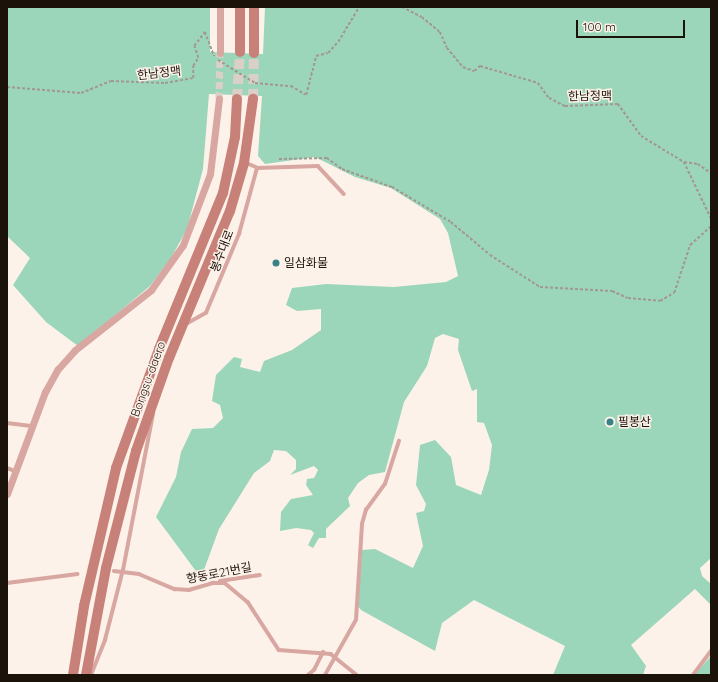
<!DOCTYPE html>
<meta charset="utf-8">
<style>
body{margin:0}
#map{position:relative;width:718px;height:682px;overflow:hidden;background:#fdf2e9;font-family:Quicksand,"Noto Sans KR",sans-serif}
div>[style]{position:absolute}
.green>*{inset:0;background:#9bd5ba}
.street-tunnel>*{height:7px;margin-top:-3.5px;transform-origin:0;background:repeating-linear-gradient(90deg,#dbd0c8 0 7px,transparent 0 10.5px)}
.secondary-tunnel>*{height:10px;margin-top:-5px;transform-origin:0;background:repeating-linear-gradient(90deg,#dbd0c8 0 10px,transparent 0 15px)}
.path>*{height:1.5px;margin-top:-0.75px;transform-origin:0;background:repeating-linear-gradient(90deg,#a2988f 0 3px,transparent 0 5px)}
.lane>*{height:3.5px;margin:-1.75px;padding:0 1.75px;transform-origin:1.75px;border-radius:1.75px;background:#d9a7a1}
.street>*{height:7px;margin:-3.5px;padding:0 3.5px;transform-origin:3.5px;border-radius:3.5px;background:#d9a7a1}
.secondary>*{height:10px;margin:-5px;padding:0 5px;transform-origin:5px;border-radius:5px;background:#c88178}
.dots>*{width:11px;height:11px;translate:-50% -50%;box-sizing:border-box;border:2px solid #fdf2e9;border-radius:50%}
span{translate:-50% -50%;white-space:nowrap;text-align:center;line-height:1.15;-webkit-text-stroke:3px #fdf2e9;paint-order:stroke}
.street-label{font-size:12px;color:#1b120a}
.poi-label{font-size:12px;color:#1b120a}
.left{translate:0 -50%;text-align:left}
.frame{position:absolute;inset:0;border:8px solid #1b120a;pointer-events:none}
.scale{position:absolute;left:576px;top:20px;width:109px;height:18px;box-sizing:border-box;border:2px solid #1b120a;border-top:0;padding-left:5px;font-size:12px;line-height:14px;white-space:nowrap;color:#1b120a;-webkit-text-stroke:3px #fdf2e9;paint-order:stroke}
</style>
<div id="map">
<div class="green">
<i style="clip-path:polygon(7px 7px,210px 7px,210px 52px,263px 54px,265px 7px,711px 7px,711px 558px,700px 568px,702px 576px,711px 584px,711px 605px,695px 589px,631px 645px,646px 666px,643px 675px,553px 675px,565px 646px,474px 600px,442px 623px,435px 651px,361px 610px,358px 606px,362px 550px,375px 549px,413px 568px,423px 546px,416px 513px,424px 511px,426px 504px,416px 485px,420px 445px,435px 440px,451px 457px,456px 485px,481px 495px,489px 470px,492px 445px,484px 423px,477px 422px,477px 389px,472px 391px,458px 350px,459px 339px,443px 334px,435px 338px,427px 366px,404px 402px,385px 472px,369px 475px,358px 483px,348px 498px,350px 506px,326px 529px,326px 538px,319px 538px,313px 548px,308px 545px,314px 533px,311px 530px,296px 528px,280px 531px,281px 512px,291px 499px,313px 495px,306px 485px,307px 479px,314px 478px,318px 470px,314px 466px,290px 475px,296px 469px,296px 460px,286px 451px,274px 450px,270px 461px,254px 473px,219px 529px,201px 578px,156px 517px,176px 477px,181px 452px,192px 429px,213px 428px,223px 418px,220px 405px,212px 401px,216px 375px,234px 357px,242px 359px,240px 367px,260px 372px,264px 361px,292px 350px,321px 330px,321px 309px,297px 311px,286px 305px,292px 288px,326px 284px,394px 287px,446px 282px,458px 276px,448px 233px,440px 219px,391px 188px,355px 177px,315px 157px,265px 164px,258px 156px,262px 96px,209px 94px,203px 169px,187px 229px,171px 258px,150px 286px,78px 346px,46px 322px,13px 285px,30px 258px,7px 236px)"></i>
<i style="clip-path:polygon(711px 656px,711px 675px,694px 675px)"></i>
</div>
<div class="street-tunnel">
<i style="left:219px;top:99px;width:46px;rotate:-88.8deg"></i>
</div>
<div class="secondary-tunnel">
<i style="left:237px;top:99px;width:47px;rotate:-86.3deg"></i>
<i style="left:253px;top:99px;width:46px;rotate:-88.8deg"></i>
</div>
<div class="path">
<i style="left:402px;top:7px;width:22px;rotate:27deg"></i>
<i style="left:422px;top:17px;width:23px;rotate:40deg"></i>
<i style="left:440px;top:32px;width:17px;rotate:66deg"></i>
<i style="left:447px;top:48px;width:25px;rotate:50deg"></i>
<i style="left:463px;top:67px;width:12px;rotate:20deg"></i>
<i style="left:474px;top:71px;width:8px;rotate:-40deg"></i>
<i style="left:480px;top:66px;width:60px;rotate:16.3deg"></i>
<i style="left:538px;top:83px;width:19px;rotate:54deg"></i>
<i style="left:549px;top:98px;width:18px;rotate:27deg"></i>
<i style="left:565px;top:106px;width:53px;rotate:-2.2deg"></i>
<i style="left:618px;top:104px;width:39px;rotate:54deg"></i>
<i style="left:641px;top:136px;width:50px;rotate:31.2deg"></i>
<i style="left:684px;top:162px;width:62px;rotate:64.3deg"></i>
<i style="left:218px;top:60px;width:44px;rotate:31.9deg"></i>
<i style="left:255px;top:83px;width:36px;rotate:5deg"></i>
<i style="left:291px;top:86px;width:17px;rotate:31deg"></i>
<i style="left:306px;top:95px;width:40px;rotate:-75.6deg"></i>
<i style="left:316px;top:56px;width:12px;rotate:-14deg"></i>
<i style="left:328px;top:53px;width:15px;rotate:-48deg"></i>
<i style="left:338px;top:42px;width:41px;rotate:-59deg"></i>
<i style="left:7px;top:87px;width:74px;rotate:4.6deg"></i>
<i style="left:81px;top:93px;width:32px;rotate:-22deg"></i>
<i style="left:111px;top:81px;width:54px;rotate:2.1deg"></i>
<i style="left:165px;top:83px;width:28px;rotate:-10deg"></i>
<i style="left:193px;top:78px;width:12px;rotate:-90deg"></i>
<i style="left:193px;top:66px;width:9px;rotate:-58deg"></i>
<i style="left:198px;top:58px;width:13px;rotate:-108deg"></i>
<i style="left:194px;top:46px;width:18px;rotate:-52deg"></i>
<i style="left:205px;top:32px;width:26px;rotate:69deg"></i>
<i style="left:279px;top:159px;width:48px;rotate:-1.2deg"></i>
<i style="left:327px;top:158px;width:19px;rotate:36deg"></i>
<i style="left:342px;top:169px;width:53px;rotate:19.8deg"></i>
<i style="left:392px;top:187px;width:69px;rotate:30.7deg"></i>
<i style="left:451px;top:222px;width:51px;rotate:40.2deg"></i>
<i style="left:490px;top:255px;width:59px;rotate:32.6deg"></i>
<i style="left:540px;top:287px;width:72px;rotate:3.2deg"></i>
<i style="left:612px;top:291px;width:17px;rotate:24deg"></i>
<i style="left:628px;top:298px;width:32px;rotate:5deg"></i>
<i style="left:660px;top:301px;width:16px;rotate:-30deg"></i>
<i style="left:674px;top:293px;width:51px;rotate:-71.6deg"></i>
<i style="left:690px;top:245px;width:28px;rotate:-42deg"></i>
<i style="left:684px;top:162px;width:14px;rotate:8deg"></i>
<i style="left:698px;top:164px;width:16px;rotate:35deg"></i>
</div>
<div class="lane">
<i style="left:257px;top:168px;width:61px;rotate:-1.9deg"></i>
<i style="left:318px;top:166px;width:38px;rotate:47deg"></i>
<i style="left:186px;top:324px;width:23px;rotate:-29deg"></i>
<i style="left:206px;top:313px;width:86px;rotate:-67.3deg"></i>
<i style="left:239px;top:234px;width:68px;rotate:-74.7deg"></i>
<i style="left:257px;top:168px;width:13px;rotate:-157deg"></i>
<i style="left:7px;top:423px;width:24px;rotate:7deg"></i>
<i style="left:7px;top:468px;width:9px;rotate:21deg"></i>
<i style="left:114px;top:571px;width:25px;rotate:7deg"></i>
<i style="left:139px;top:574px;width:39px;rotate:23deg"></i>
<i style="left:175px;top:589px;width:14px;rotate:4deg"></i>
<i style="left:189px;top:590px;width:26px;rotate:-16deg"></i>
<i style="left:220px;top:581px;width:40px;rotate:-8.5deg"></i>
<i style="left:7px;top:583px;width:71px;rotate:-7.3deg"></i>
<i style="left:212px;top:583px;width:13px"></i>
<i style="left:225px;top:583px;width:30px;rotate:40deg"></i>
<i style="left:248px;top:602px;width:57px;rotate:57.1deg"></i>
<i style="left:279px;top:650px;width:52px;rotate:4.4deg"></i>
<i style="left:331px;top:654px;width:33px;rotate:39deg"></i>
<i style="left:91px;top:675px;width:38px;rotate:-68deg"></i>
<i style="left:105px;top:640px;width:72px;rotate:-75.6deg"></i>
<i style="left:123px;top:570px;width:159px;rotate:-79.1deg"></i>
<i style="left:308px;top:675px;width:8px;rotate:-40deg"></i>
<i style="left:314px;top:670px;width:20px;rotate:-63deg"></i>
<i style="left:325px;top:675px;width:63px;rotate:-60.6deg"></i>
<i style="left:356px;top:620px;width:96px;rotate:-86.4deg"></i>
<i style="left:362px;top:524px;width:15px;rotate:-74deg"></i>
<i style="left:366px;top:510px;width:32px;rotate:-54deg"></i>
<i style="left:385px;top:484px;width:45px;rotate:-72deg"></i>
<i style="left:693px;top:675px;width:30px;rotate:-53deg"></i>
</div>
<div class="street">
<i style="left:220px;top:7px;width:46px;rotate:90deg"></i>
<i style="left:7px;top:494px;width:109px;rotate:-69.6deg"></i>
<i style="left:45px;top:392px;width:26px;rotate:-61deg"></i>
<i style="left:58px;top:369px;width:25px;rotate:-48deg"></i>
<i style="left:75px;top:350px;width:97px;rotate:-38.3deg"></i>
<i style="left:151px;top:290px;width:55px;rotate:-54.6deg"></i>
<i style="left:183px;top:245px;width:76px;rotate:-69.2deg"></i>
<i style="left:210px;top:174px;width:76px;rotate:-83.2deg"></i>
</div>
<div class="secondary">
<i style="left:240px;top:52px;width:45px;rotate:-90deg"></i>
<i style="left:254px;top:53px;width:46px;rotate:-90deg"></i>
<i style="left:73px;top:675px;width:70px;rotate:-80.9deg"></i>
<i style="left:84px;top:606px;width:142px;rotate:-76.9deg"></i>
<i style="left:116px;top:468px;width:127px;rotate:-70.1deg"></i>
<i style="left:159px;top:349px;width:169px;rotate:-67.7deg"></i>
<i style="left:223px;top:193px;width:57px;rotate:-77.9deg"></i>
<i style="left:235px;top:137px;width:38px;rotate:-87deg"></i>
<i style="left:86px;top:675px;width:109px;rotate:-79.4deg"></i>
<i style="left:106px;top:568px;width:121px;rotate:-75.6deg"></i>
<i style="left:136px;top:451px;width:99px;rotate:-70.5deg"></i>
<i style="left:169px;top:358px;width:159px;rotate:-67.5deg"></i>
<i style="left:230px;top:211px;width:50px;rotate:-73.7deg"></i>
<i style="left:244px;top:163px;width:65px;rotate:-82deg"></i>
</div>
<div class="dots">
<i style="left:276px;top:263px;background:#388186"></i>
<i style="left:610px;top:422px;background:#388186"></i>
</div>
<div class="street-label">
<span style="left:159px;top:73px;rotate:-6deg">한남정맥</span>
<span style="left:590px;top:96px;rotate:-1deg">한남정맥</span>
<span style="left:222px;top:251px;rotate:-69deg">봉수대로</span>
<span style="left:148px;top:379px;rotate:-70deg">Bongsu-daero</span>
<span style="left:219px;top:573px;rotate:-11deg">향동로21번길</span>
</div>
<div class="poi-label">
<span class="left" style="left:284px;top:263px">일삼화물</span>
<span class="left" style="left:618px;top:422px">필봉산</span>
</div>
<div class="frame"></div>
<div class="scale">100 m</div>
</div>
